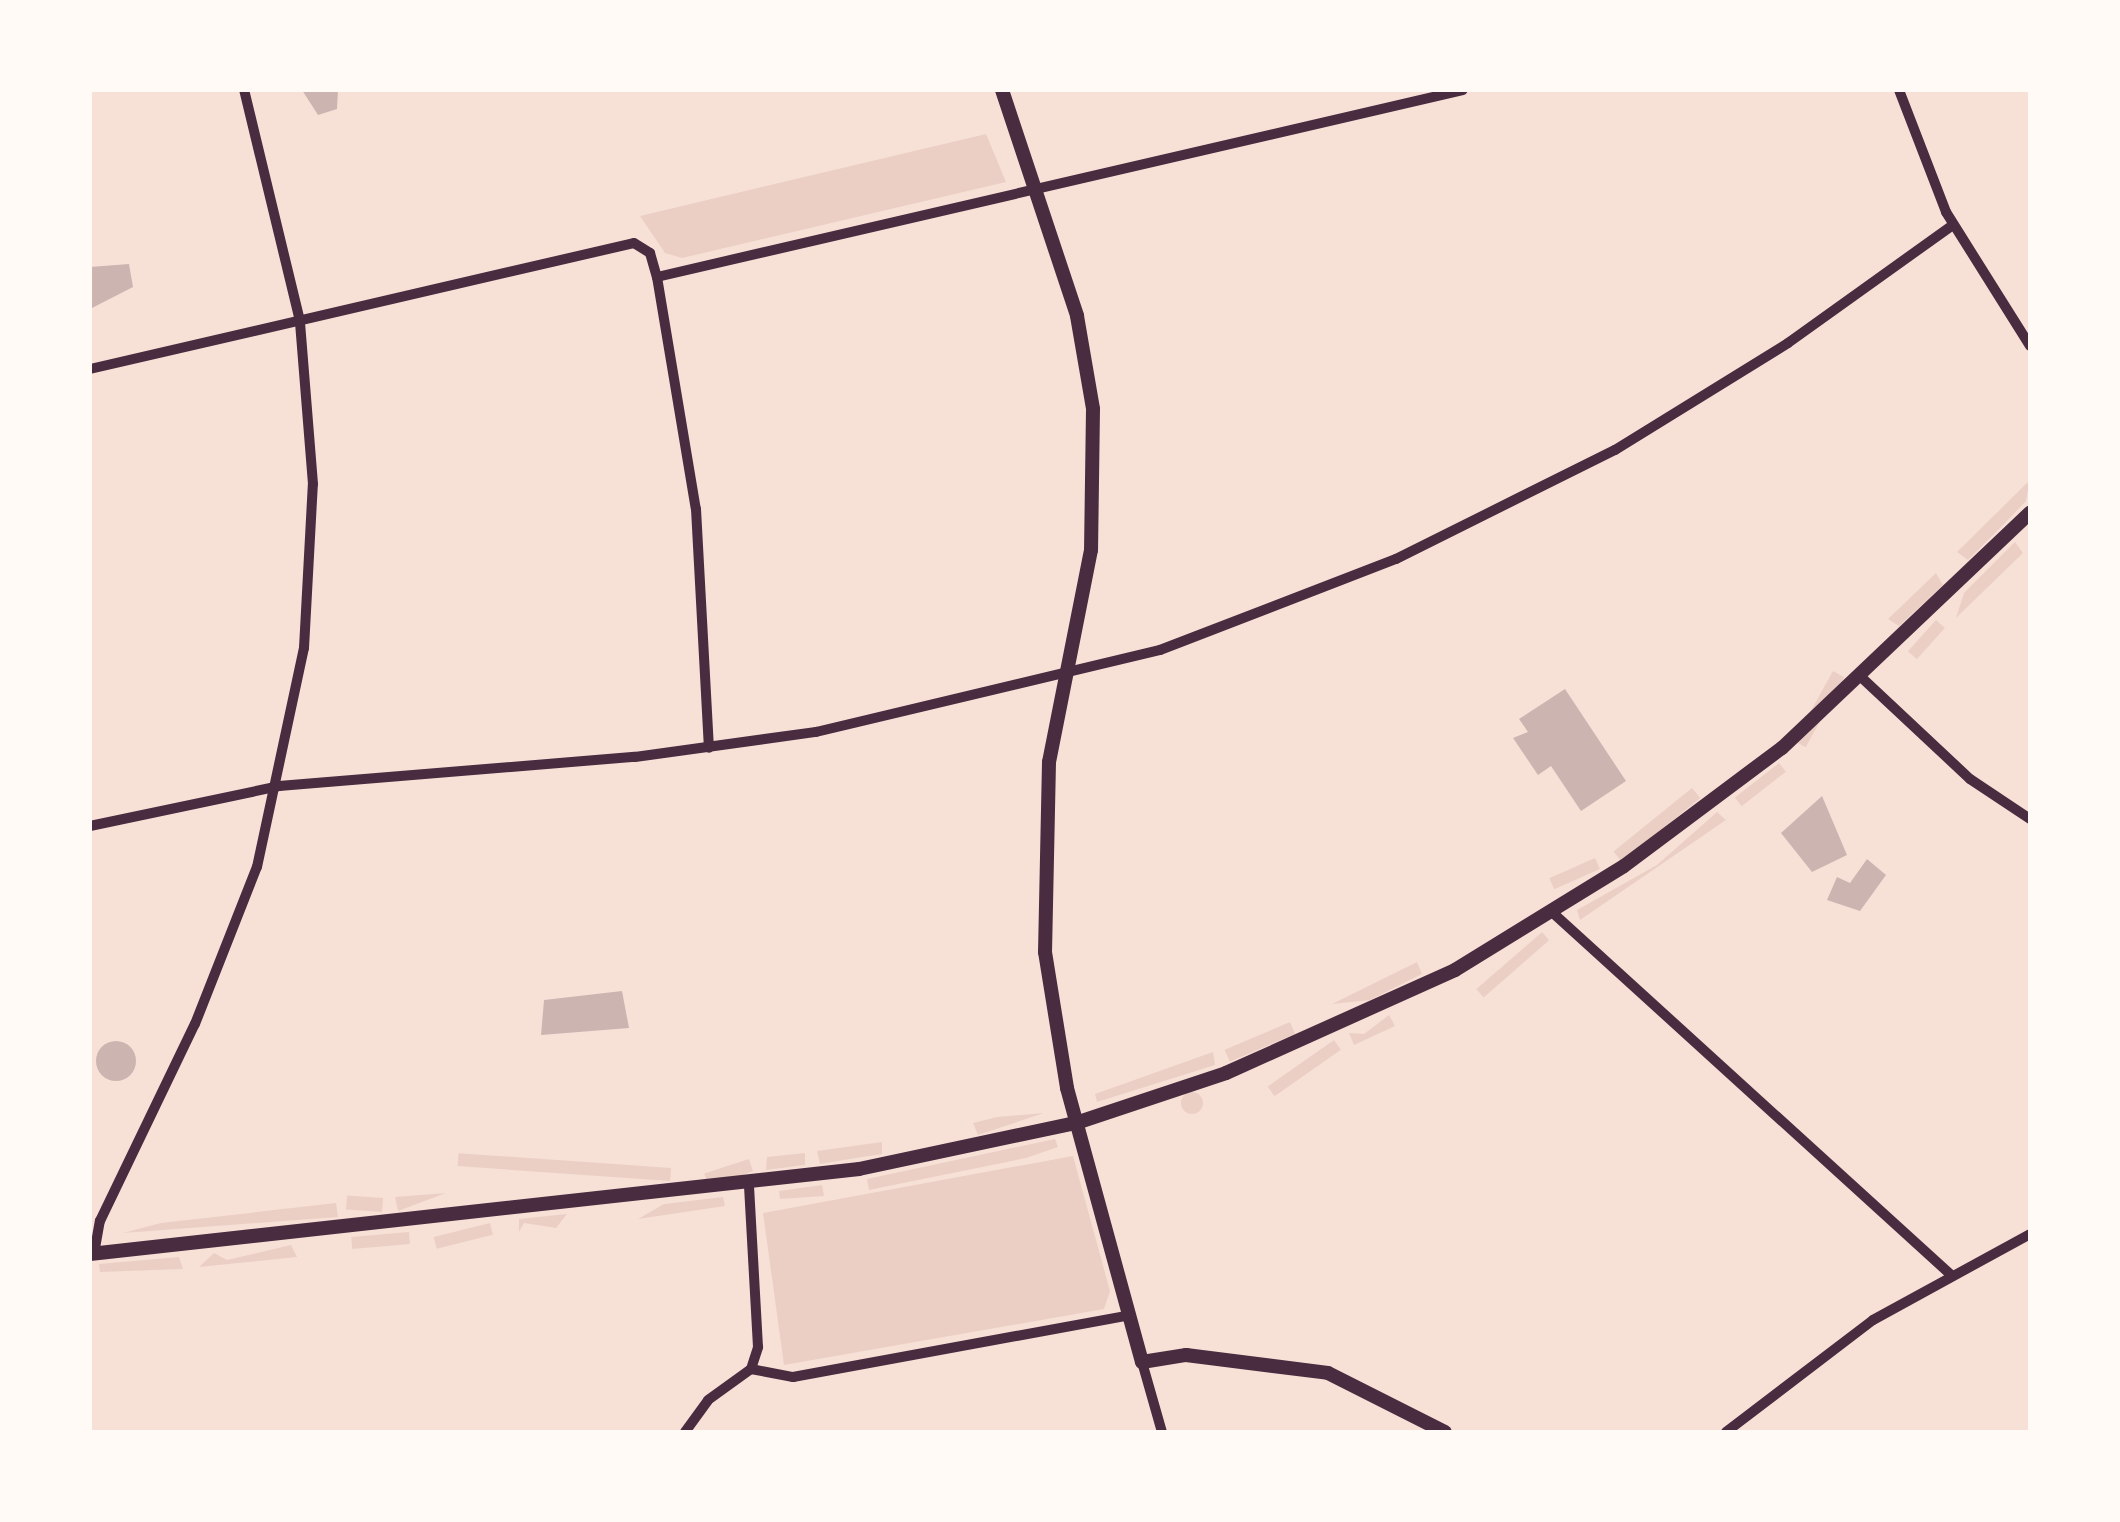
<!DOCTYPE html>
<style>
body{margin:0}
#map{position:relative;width:2120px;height:1522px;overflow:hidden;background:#f7e1d7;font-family:"Nunito Sans",sans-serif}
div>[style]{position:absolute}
.green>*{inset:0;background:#ebcfc5;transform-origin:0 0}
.round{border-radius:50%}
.building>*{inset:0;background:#ccb4b1}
.minor>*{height:10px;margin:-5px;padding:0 5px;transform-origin:5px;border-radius:5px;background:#4a2c40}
.tertiary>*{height:14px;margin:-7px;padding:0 7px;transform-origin:7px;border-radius:7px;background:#4a2c40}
span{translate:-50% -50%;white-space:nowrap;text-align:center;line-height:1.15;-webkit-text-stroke:8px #fffaf5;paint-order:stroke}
.frame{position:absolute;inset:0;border:92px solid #fffaf5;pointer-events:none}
</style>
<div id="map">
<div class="green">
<i style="clip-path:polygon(986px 134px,1006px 182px,682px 258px,665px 253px,640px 216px)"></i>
<i style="clip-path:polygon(2030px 480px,2026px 501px,2004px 524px,1968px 560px,1957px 552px)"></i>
<i style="clip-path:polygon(2015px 542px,2023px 553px,1956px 618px,1964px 593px)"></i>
<i style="clip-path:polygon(1936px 573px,1943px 585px,1899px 626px,1888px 619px)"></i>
<i style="left:1936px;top:620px;width:12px;height:42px;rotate:42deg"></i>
<i style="left:1833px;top:671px;width:13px;height:80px;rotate:29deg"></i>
<i style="left:1779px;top:763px;width:11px;height:56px;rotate:52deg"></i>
<i style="left:1692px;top:788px;width:13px;height:101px;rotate:51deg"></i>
<i style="clip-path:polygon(1717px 812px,1726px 820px,1580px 920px,1577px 910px,1657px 865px)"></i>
<i style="left:1595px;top:858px;width:12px;height:50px;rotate:66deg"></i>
<i style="left:1542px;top:932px;width:11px;height:87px;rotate:49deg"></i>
<i style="clip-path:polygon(1417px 962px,1422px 974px,1370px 1000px,1332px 1004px)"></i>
<i style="clip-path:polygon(1389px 1015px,1395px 1026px,1354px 1045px,1349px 1033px,1364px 1034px)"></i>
<i style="left:1290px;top:1022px;width:13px;height:71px;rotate:67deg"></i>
<i style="left:1334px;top:1040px;width:12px;height:81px;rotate:55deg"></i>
<i style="clip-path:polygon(1213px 1052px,1215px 1065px,1097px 1102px,1095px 1094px)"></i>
<i class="round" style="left:1181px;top:1092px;width:22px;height:22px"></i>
<i style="clip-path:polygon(1044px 1113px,978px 1135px,973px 1123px,997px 1117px)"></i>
<i style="clip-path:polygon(1055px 1139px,1058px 1147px,1026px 1158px,869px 1190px,867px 1179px)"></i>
<i style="clip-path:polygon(882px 1142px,882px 1154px,850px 1159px,820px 1164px,817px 1151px)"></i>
<i style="clip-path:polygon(805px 1153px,805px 1165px,766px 1170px,767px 1157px)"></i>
<i style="clip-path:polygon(1073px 1156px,1110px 1291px,1104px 1309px,784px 1365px,763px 1213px)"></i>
<i style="left:749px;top:1159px;width:13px;height:47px;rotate:72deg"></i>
<i style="left:671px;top:1168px;width:13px;height:213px;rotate:94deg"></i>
<i style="clip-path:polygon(822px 1185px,824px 1196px,780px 1199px,779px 1191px)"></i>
<i style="clip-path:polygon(446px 1193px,398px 1211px,395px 1197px)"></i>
<i style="clip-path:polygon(723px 1197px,725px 1206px,638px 1219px,664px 1204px)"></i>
<i style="left:383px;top:1198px;width:14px;height:36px;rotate:94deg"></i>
<i style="clip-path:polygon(336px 1203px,338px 1217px,123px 1233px,161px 1223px)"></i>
<i style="clip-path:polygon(567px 1214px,556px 1228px,524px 1223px,519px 1232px,519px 1219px)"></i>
<i style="left:490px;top:1223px;width:12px;height:58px;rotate:76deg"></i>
<i style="left:409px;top:1232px;width:12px;height:58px;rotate:85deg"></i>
<i style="clip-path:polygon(291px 1245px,297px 1257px,199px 1267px,214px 1253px,227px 1260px)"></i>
<i style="clip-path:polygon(179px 1257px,183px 1269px,100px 1272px,99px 1264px)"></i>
</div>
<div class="building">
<i style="clip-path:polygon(302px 90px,338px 90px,337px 109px,318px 115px)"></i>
<i style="clip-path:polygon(129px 264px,133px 287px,90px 309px,90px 267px)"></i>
<i style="clip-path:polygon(1565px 689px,1626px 781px,1581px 811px,1551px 766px,1538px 775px,1513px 738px,1528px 732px,1519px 719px)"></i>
<i style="clip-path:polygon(1822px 796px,1847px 855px,1812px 872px,1781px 833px)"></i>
<i style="clip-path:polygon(1867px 859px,1886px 875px,1860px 911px,1827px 900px,1837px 877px,1850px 883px)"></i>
<i style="clip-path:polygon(622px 991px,629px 1028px,541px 1035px,544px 1000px)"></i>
<i class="round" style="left:96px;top:1041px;width:40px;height:40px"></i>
</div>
<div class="minor">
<i style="left:1899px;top:90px;width:131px;rotate:68.9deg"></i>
<i style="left:1946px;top:212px;width:158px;rotate:57.9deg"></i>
<i style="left:657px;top:277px;width:235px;rotate:80.5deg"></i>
<i style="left:696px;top:509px;width:239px;rotate:86.9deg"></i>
<i style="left:90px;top:369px;width:558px;rotate:-13.04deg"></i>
<i style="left:634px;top:243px;width:19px;rotate:32deg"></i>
<i style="left:650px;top:253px;width:25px;rotate:74deg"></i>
<i style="left:657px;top:277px;width:827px;rotate:-13.06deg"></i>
<i style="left:1861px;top:677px;width:149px;rotate:43.1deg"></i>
<i style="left:1970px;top:779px;width:72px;rotate:33.7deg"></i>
<i style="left:90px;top:826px;width:193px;rotate:-11.9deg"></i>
<i style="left:279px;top:786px;width:357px;rotate:-4.7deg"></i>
<i style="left:635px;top:757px;width:183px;rotate:-7.9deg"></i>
<i style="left:816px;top:732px;width:354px;rotate:-13.4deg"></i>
<i style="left:1160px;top:650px;width:253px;rotate:-21.1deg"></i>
<i style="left:1396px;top:559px;width:245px;rotate:-26.5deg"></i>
<i style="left:1615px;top:450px;width:203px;rotate:-31.7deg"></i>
<i style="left:1788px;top:343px;width:203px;rotate:-35.6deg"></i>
<i style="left:1553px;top:913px;width:537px;rotate:42.28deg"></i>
<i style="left:94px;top:1254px;width:34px;rotate:-80deg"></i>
<i style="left:100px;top:1221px;width:219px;rotate:-64.3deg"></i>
<i style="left:195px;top:1024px;width:169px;rotate:-68.5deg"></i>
<i style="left:257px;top:867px;width:224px;rotate:-77.9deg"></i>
<i style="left:304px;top:648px;width:164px;rotate:-86.9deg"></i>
<i style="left:313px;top:484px;width:164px;rotate:-94.6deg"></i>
<i style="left:300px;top:321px;width:238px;rotate:-103.6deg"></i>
<i style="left:1142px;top:1362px;width:73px;rotate:74.1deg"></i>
<i style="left:751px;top:1369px;width:43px;rotate:10.8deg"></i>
<i style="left:793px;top:1377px;width:343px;rotate:-10.4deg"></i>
<i style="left:685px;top:1432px;width:39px;rotate:-54deg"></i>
<i style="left:708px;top:1400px;width:53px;rotate:-35.8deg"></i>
<i style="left:751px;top:1369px;width:23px;rotate:-72deg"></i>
<i style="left:758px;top:1347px;width:163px;rotate:-93.2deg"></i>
<i style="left:1726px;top:1432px;width:185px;rotate:-37.3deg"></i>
<i style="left:1873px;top:1320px;width:179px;rotate:-28.7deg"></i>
</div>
<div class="tertiary">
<i style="left:1002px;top:90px;width:238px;rotate:71.6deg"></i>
<i style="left:1077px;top:316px;width:94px;rotate:80.2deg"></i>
<i style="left:1093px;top:409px;width:141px;rotate:90.8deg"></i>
<i style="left:1091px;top:550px;width:216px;rotate:101.2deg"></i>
<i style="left:1049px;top:762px;width:190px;rotate:91.2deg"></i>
<i style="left:1045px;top:952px;width:138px;rotate:80.8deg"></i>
<i style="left:1067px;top:1088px;width:284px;rotate:74.7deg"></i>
<i style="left:1142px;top:1362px;width:45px;rotate:-9deg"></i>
<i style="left:1186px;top:1355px;width:143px;rotate:7.2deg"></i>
<i style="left:1328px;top:1373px;width:131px;rotate:26.8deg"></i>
<i style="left:90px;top:1254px;width:774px;rotate:-6.31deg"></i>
<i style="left:859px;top:1169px;width:222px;rotate:-12deg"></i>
<i style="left:1076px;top:1123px;width:158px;rotate:-18.4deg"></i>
<i style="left:1226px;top:1073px;width:251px;rotate:-24.2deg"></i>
<i style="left:1455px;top:970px;width:198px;rotate:-31.6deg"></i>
<i style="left:1624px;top:866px;width:197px;rotate:-36.8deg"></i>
<i style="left:1782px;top:748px;width:342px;rotate:-43.5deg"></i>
</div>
<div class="frame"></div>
</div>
